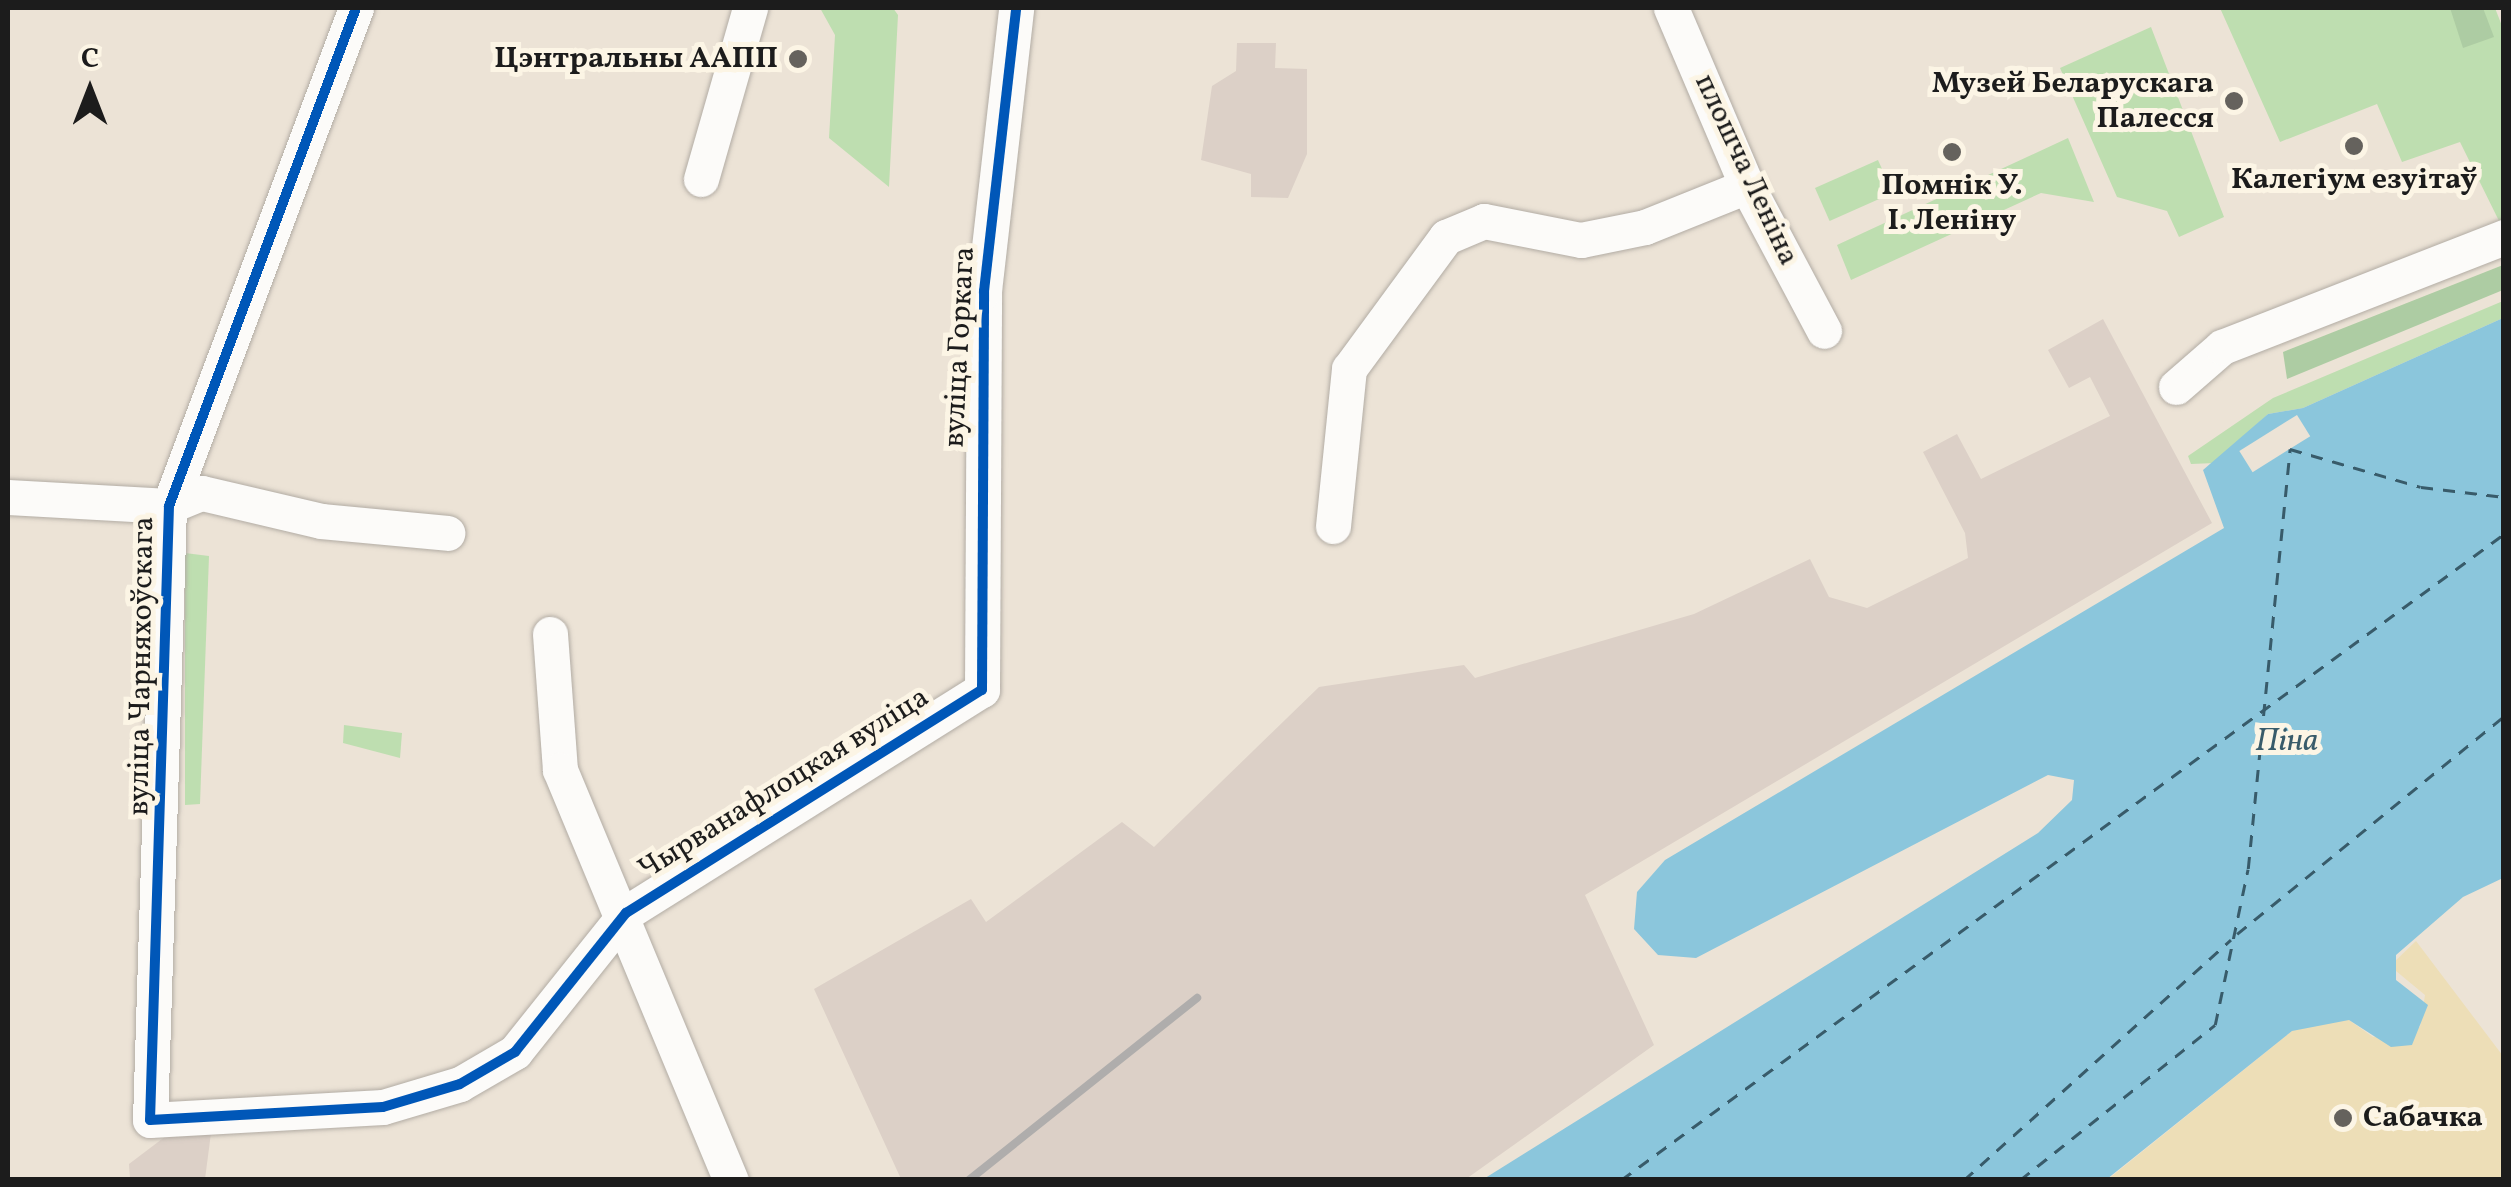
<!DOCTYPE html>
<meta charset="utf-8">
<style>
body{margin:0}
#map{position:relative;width:2511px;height:1187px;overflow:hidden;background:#ece3d6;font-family:Vollkorn,serif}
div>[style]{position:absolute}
.industrial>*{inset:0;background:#dcd0c7}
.green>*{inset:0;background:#bedeb0;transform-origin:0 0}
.forest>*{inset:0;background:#adcca3}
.sand>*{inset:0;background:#eddeb7}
.water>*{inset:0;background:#8bc6dc}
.pier>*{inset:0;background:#ece3d6;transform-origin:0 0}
.ferry>*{height:2.5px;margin-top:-1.25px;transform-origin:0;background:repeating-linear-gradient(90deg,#385b6a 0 12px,transparent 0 22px)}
.roads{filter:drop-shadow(0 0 2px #b2aca4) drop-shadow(0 0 2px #b2aca4)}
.minor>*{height:35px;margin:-17.5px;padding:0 17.5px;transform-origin:17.5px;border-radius:17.5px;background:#fcfbf9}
.rail>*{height:8px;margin:-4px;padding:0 4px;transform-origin:4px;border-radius:4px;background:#afadac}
.cycleway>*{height:10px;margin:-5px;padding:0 5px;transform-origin:5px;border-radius:5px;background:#0057b8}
.dots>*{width:28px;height:28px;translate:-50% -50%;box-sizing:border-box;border:5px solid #fcf5e5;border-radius:50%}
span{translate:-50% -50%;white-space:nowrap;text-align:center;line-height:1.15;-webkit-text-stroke:10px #fcf5e5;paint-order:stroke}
.poi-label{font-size:30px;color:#1c1c1c;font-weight:700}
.right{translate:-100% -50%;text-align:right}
.left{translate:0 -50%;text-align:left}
.street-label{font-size:30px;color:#1c1c1c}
.water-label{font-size:32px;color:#385b6a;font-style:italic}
.frame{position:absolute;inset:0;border:10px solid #1c1c1c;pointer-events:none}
.north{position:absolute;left:40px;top:40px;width:100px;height:100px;-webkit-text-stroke:8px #fcf5e5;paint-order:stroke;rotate:0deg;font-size:28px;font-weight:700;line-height:40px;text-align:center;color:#1c1c1c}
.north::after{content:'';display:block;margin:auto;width:35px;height:45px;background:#1c1c1c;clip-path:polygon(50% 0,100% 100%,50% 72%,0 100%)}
</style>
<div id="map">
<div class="industrial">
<i style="clip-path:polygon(1237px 43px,1276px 43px,1275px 68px,1307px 69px,1307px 154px,1288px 198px,1251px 197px,1251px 174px,1201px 160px,1212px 86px,1236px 71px)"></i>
<i style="clip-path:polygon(2103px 319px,2212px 523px,1585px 895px,1654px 1045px,1466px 1179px,901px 1179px,814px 989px,971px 899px,986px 922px,1122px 822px,1154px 847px,1319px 687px,1464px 665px,1475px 678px,1694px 614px,1810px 559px,1829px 597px,1867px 608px,1968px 558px,1965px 533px,1923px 452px,1957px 434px,1981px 479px,2110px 416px,2090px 377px,2069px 388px,2048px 350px)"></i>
<i style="clip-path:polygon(211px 1133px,205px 1179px,130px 1179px,129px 1164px,166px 1136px)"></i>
</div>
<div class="green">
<i style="clip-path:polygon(820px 8px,893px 8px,898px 15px,889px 187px,829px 138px,835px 35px)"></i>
<i style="clip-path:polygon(2220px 8px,2495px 8px,2504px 31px,2503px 229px,2460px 142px,2402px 162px,2377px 104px,2280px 142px)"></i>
<i style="clip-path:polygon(2151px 27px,2224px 217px,2179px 237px,2167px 211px,2117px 197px,2060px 68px)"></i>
<i style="clip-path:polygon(2068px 138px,2094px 202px,2041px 193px,1851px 280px,1837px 245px)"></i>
<i style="left:1878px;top:160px;width:36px;height:69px;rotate:66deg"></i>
<i style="clip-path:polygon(2503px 301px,2503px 318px,2303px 408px,2268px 414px,2215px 463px,2191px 464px,2188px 456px,2273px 398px)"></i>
<i style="clip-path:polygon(185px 553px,209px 556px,200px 804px,185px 805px)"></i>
<i style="clip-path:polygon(344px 725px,402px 733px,400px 758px,343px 743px)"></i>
</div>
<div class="forest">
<i style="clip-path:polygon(2450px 8px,2483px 8px,2494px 37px,2463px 48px)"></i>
<i style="clip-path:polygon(2503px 265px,2503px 290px,2287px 379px,2283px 352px)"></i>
</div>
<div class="sand">
<i style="clip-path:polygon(2416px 941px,2503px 1056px,2503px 1179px,2107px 1180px,2292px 1031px,2323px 1019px,2349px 1020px,2373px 1037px,2420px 1027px,2425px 995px,2390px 966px)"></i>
</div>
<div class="water">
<i style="clip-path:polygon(2503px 318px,2503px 878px,2463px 897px,2396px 955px,2396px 980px,2428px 1005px,2412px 1045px,2391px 1047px,2349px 1020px,2292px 1031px,2107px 1179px,1482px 1180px,2038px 833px,2072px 800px,2074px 780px,2048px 775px,1696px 958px,1658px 955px,1634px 929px,1637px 892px,1665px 860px,2224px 528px,2203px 470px,2268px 414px,2303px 408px)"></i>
</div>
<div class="pier">
<i style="left:2297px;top:415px;width:25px;height:68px;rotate:58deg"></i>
</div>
<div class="ferry">
<i style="left:2237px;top:934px;width:345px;rotate:-39.2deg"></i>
<i style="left:1621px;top:1180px;width:1094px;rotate:-36.19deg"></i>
<i style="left:1964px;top:1180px;width:359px;rotate:-42deg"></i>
<i style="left:2020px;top:1180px;width:249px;rotate:-38.5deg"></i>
<i style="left:2215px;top:1025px;width:159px;rotate:-78.1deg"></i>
<i style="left:2248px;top:869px;width:422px;rotate:-84.3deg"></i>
<i style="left:2290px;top:449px;width:136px;rotate:16.2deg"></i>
<i style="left:2421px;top:487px;width:84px;rotate:6.9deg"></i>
</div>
<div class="roads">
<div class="minor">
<i style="left:356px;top:8px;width:532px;rotate:110.58deg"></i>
<i style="left:169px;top:506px;width:614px;rotate:91.77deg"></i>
<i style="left:150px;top:1120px;width:233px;rotate:-3.2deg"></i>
<i style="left:383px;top:1107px;width:80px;rotate:-16.6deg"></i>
<i style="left:460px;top:1084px;width:64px;rotate:-30.2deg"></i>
<i style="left:515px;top:1052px;width:178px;rotate:-51.4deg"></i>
<i style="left:626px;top:913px;width:420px;rotate:-32.1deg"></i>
<i style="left:982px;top:690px;width:399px;rotate:-89.7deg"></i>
<i style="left:984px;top:291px;width:285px;rotate:-83.5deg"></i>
<i style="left:1671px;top:8px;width:194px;rotate:66.9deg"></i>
<i style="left:1747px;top:186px;width:164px;rotate:62deg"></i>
<i style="left:701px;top:179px;width:178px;rotate:-74deg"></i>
<i style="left:2176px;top:387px;width:61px;rotate:-41deg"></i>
<i style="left:2222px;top:347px;width:303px;rotate:-21.3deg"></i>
<i style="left:8px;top:497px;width:161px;rotate:3.2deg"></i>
<i style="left:169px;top:506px;width:35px;rotate:-22deg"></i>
<i style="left:202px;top:493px;width:122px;rotate:13.2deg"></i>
<i style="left:321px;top:521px;width:127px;rotate:5.4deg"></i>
<i style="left:1333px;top:526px;width:158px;rotate:-84.2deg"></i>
<i style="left:1349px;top:369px;width:164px;rotate:-53.7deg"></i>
<i style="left:1446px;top:237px;width:41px;rotate:-22.8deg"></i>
<i style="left:1484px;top:221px;width:99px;rotate:11.1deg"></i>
<i style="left:1581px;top:240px;width:65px;rotate:-11.5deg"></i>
<i style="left:1645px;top:227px;width:110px;rotate:-21.9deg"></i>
<i style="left:550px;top:634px;width:136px;rotate:85.8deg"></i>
<i style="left:560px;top:770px;width:444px;rotate:67.4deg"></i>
</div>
</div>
<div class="rail">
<i style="left:969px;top:1180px;width:292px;rotate:-38.6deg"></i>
</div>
<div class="cycleway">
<i style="left:356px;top:8px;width:532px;rotate:110.58deg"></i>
<i style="left:169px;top:506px;width:614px;rotate:91.77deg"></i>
<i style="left:150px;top:1120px;width:233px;rotate:-3.2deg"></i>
<i style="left:383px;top:1107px;width:80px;rotate:-16.6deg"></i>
<i style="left:460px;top:1084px;width:64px;rotate:-30.2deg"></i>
<i style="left:515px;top:1052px;width:178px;rotate:-51.4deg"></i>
<i style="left:626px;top:913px;width:420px;rotate:-32.1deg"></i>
<i style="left:982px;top:690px;width:399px;rotate:-89.7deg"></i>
<i style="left:984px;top:291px;width:285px;rotate:-83.5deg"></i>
</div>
<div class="dots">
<i style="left:798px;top:59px;background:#65625d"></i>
<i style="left:2234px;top:101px;background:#65625d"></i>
<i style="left:2354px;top:146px;background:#65625d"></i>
<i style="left:1952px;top:152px;background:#65625d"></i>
<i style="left:2343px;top:1118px;background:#65625d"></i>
</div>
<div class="poi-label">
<span class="right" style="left:778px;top:59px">Цэнтральны ААПП</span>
<span class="right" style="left:2214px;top:101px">Музей Беларускага<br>Палесся</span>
<span style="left:2354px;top:180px">Калегіум езуітаў</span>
<span style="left:1952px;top:203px">Помнік У.<br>І. Леніну</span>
<span class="left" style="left:2363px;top:1118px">Сабачка</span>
</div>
<div class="street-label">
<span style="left:1746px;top:170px;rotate:65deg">плошча Леніна</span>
<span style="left:960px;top:347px;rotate:-87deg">вуліца Горкага</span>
<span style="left:142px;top:666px;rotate:-89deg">вуліца Чарняхоўскага</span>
<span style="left:784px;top:784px;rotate:-32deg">Чырванафлоцкая вуліца</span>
</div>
<div class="water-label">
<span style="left:2287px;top:742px">Піна</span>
</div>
<div class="frame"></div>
<div class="north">С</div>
</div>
